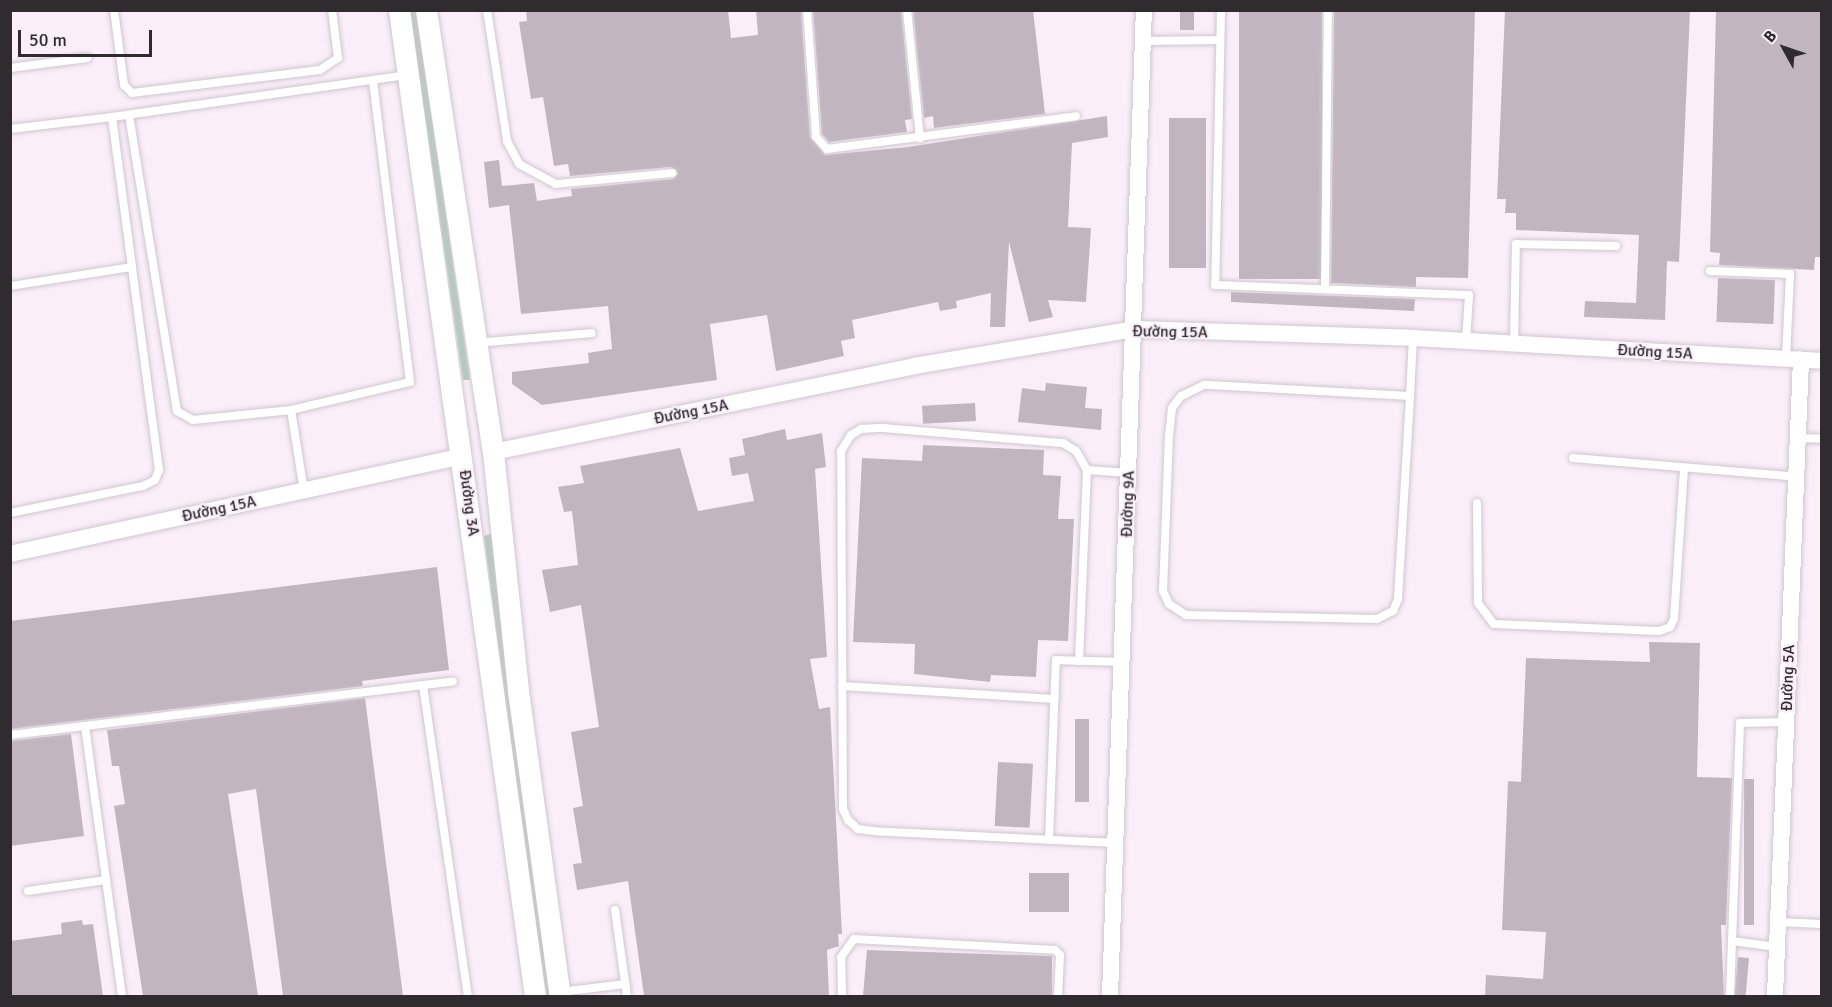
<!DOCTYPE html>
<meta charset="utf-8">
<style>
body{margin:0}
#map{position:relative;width:1832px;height:1007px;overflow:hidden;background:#faeff9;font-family:Signika,sans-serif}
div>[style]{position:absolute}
.green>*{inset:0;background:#b0cbbd}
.building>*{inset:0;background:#c1b6c0;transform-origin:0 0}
.roads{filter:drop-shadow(0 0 2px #d0c6cf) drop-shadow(0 0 2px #d0c6cf)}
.service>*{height:8px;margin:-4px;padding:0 4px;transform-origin:4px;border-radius:4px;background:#fff}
.minor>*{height:16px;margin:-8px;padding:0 8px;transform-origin:8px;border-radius:8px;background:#fff}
.tertiary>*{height:21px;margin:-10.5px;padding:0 10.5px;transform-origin:10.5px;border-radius:10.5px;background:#fff}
span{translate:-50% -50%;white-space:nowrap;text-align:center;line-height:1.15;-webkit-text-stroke:4.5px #faeff9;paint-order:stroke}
.street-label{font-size:16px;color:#2f2b2e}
.frame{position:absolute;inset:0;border:12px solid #2f2b2e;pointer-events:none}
.north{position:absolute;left:1754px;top:18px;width:60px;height:60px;-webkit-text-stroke:4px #faeff9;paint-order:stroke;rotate:310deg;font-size:16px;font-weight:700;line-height:24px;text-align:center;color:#2f2b2e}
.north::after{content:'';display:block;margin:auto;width:21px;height:27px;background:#2f2b2e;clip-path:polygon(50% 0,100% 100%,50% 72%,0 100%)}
.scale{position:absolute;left:18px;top:30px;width:134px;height:27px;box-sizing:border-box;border:3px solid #2f2b2e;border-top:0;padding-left:8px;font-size:18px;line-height:21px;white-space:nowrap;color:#2f2b2e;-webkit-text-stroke:4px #faeff9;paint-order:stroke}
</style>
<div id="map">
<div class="green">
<i style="clip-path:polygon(410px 11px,416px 11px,470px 380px,463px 380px)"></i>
<i style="clip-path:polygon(491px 534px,551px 996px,545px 996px,484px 536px)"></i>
</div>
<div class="building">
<i style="clip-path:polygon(526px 10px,728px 10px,731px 38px,758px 35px,756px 10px,801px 10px,810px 137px,825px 155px,908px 147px,1107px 116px,1108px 137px,1072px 143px,1068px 227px,1091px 228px,1086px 302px,1048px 300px,1053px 317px,1029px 322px,1009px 242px,1005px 327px,990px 327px,991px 293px,956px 301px,957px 308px,940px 311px,938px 302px,852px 320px,855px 338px,841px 341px,844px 356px,776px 371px,767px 315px,710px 324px,717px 380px,542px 405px,512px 384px,512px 372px,589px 363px,588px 353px,612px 349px,608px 306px,521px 314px,509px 205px,489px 208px,484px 162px,499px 160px,502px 186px,534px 183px,537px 201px,572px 196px,571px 189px,673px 179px,678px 173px,671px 167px,570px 176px,568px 164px,554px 166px,543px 97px,531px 99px,519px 22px,527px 21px)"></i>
<i style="clip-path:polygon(813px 10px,901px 10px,912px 119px,905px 120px,907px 132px,829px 142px,822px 134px)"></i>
<i style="clip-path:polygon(913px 10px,1033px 10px,1045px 114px,934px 128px,933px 116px,924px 118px)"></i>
<i style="left:1180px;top:10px;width:14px;height:20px"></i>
<i style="left:1239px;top:10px;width:83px;height:269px"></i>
<i style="clip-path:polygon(1334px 10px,1475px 10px,1468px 278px,1416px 277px,1416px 287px,1331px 283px)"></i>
<i style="clip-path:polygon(1505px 10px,1690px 10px,1679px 262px,1667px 261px,1665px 320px,1584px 317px,1585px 301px,1636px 303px,1639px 235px,1516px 230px,1516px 213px,1505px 213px,1506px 199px,1497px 199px)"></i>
<i style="clip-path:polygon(1716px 10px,1821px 10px,1821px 257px,1815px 257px,1814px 270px,1719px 265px,1720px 253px,1710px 252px)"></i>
<i style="left:1169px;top:118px;width:37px;height:150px"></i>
<i style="left:1718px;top:278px;width:57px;height:44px;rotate:2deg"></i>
<i style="clip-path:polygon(1231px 292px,1415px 299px,1414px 311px,1231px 302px)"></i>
<i style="clip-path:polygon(1046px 383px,1087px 387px,1085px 408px,1102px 409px,1101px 430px,1018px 422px,1022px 388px,1045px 391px)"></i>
<i style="left:975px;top:403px;width:18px;height:53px;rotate:87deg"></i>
<i style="clip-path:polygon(785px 429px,787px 440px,822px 433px,826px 467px,815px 469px,827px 657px,810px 659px,819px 709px,830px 707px,842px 934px,838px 934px,839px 946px,827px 950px,829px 996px,644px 996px,628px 881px,577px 890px,573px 864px,582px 863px,573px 808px,583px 806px,571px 732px,599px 727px,581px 605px,550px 612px,542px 570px,578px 565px,572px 511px,564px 512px,558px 487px,584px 483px,580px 466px,680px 448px,698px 511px,754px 501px,748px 473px,732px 476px,729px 458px,745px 455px,742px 439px)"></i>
<i style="clip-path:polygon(923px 445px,1044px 450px,1043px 475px,1061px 476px,1058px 519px,1074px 519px,1068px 641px,1038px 640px,1036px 677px,991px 675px,990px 682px,914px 674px,915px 644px,853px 642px,862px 458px,922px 461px)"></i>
<i style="clip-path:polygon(437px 567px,449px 670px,362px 681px,363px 686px,10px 729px,10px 621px)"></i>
<i style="clip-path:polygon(1649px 642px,1700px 643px,1697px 777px,1732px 778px,1726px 925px,1721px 925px,1724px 996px,1485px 996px,1486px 975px,1543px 979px,1546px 932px,1502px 930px,1508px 781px,1521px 782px,1526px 658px,1650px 662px)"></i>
<i style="clip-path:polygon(365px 698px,403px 996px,283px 996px,256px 789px,228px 794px,258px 996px,143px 996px,114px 806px,125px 804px,119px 766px,112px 766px,107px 730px)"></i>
<i style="left:1075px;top:719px;width:14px;height:83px"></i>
<i style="clip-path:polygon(71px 734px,84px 836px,10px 846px,10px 741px)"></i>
<i style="left:998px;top:762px;width:35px;height:64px;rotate:3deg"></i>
<i style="left:1744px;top:779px;width:10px;height:146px"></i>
<i style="left:1029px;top:873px;width:40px;height:39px"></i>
<i style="clip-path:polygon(82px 920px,83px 925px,93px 924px,103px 996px,10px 996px,10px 941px,62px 934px,61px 923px)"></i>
<i style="clip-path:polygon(867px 950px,1052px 956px,1052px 996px,863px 996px)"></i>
<i style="left:1738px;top:957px;width:11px;height:39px;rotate:5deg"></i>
</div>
<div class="roads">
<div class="service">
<i style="left:114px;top:10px;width:76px;rotate:82.4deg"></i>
<i style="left:124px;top:85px;width:11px;rotate:45deg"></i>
<i style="left:132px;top:93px;width:189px;rotate:-7deg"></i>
<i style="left:320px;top:70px;width:22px;rotate:-34deg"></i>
<i style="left:338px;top:58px;width:48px;rotate:-97.1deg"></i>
<i style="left:487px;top:10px;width:133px;rotate:81.3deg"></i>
<i style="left:507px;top:141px;width:26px;rotate:62deg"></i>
<i style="left:519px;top:164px;width:42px;rotate:28.4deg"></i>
<i style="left:556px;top:184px;width:117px;rotate:-5.4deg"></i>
<i style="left:807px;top:10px;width:127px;rotate:85.9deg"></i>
<i style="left:816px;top:137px;width:16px;rotate:47deg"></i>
<i style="left:827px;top:149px;width:251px;rotate:-7.5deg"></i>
<i style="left:907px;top:10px;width:129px;rotate:84.2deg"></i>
<i style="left:1221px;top:10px;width:275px;rotate:91.2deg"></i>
<i style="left:1215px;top:285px;width:254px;rotate:2.3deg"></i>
<i style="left:1469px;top:295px;width:46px;rotate:93.7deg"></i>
<i style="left:1143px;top:41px;width:77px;rotate:-0.7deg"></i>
<i style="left:10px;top:68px;width:78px;rotate:-7.4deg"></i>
<i style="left:129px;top:115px;width:300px;rotate:80.8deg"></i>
<i style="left:177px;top:411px;width:18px;rotate:29deg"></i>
<i style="left:193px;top:420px;width:99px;rotate:-5.8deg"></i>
<i style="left:291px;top:410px;width:82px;rotate:80.9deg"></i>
<i style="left:112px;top:117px;width:299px;rotate:-8.1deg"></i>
<i style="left:10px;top:129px;width:103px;rotate:-6.7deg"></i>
<i style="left:112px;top:117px;width:151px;rotate:82.4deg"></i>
<i style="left:132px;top:267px;width:123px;rotate:171.1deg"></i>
<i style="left:1710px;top:271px;width:80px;rotate:2.1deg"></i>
<i style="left:1790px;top:274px;width:85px;rotate:92.7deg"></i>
<i style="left:1325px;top:289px;width:279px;rotate:-89.4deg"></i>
<i style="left:476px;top:343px;width:116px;rotate:-4.9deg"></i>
<i style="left:1514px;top:344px;width:100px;rotate:-88.9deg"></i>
<i style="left:1516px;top:244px;width:100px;rotate:1.1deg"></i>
<i style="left:1410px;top:396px;width:206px;rotate:-176.9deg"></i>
<i style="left:1204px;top:385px;width:25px;rotate:154deg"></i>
<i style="left:1181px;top:396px;width:15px;rotate:127deg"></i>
<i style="left:1172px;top:408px;width:27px;rotate:96deg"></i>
<i style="left:1169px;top:435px;width:156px;rotate:92.2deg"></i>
<i style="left:1163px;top:591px;width:14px;rotate:65deg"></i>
<i style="left:1169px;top:604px;width:20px;rotate:33deg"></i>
<i style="left:1186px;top:615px;width:191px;rotate:1.2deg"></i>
<i style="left:1377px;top:619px;width:18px;rotate:-27deg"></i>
<i style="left:1393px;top:611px;width:13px;rotate:-67deg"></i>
<i style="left:1398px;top:599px;width:203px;rotate:-86.6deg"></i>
<i style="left:1410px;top:396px;width:58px;rotate:-87deg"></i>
<i style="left:291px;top:410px;width:122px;rotate:-13.2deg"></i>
<i style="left:410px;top:382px;width:303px;rotate:-97deg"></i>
<i style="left:1798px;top:438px;width:24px;rotate:2deg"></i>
<i style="left:1573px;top:458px;width:225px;rotate:4.8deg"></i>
<i style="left:1477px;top:503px;width:100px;rotate:89.4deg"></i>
<i style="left:1478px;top:603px;width:26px;rotate:53deg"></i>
<i style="left:1494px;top:624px;width:165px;rotate:2.4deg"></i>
<i style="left:1659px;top:631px;width:12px;rotate:-20deg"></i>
<i style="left:1670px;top:627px;width:9px;rotate:-63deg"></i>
<i style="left:1674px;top:619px;width:151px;rotate:-86.2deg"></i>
<i style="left:10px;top:513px;width:136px;rotate:-11.5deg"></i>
<i style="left:143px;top:486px;width:13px;rotate:-27deg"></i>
<i style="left:155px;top:480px;width:11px;rotate:-68deg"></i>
<i style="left:159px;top:470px;width:205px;rotate:-97.6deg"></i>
<i style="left:1079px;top:661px;width:191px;rotate:-87.6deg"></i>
<i style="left:423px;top:685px;width:314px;rotate:81.8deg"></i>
<i style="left:842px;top:686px;width:213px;rotate:3.5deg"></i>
<i style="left:85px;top:726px;width:273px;rotate:82.2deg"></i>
<i style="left:10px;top:735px;width:446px;rotate:-6.9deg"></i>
<i style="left:1049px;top:840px;width:180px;rotate:-87.8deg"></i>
<i style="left:1056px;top:660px;width:67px;rotate:1.7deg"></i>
<i style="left:1116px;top:843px;width:242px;rotate:-177.2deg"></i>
<i style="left:874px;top:831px;width:16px;rotate:-173deg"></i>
<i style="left:858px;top:829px;width:13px;rotate:-138deg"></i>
<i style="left:848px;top:820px;width:12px;rotate:-114deg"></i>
<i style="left:843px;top:809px;width:358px;rotate:-90.3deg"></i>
<i style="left:841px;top:451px;width:19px;rotate:-58deg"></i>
<i style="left:851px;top:435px;width:12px;rotate:-31deg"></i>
<i style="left:861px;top:429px;width:22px;rotate:-3deg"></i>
<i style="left:883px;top:428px;width:181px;rotate:4.8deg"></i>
<i style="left:1063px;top:443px;width:15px;rotate:32deg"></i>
<i style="left:1076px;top:451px;width:22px;rotate:60deg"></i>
<i style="left:1087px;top:470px;width:42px;rotate:4.1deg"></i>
<i style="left:28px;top:891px;width:79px;rotate:-8deg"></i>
<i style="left:615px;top:910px;width:87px;rotate:82.1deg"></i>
<i style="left:1778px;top:922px;width:44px;rotate:2.6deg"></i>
<i style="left:1732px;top:941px;width:45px;rotate:7.6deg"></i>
<i style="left:560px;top:992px;width:66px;rotate:-6.9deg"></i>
<i style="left:842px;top:996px;width:39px;rotate:-91deg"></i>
<i style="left:841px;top:957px;width:22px;rotate:-54deg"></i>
<i style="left:854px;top:939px;width:201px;rotate:3.1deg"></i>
<i style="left:1055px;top:950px;width:7px;rotate:45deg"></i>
<i style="left:1060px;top:955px;width:41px;rotate:92.8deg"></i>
<i style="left:1730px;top:996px;width:273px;rotate:-87.9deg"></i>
<i style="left:1740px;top:723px;width:46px;rotate:-1.2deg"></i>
</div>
<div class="minor">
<i style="left:493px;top:452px;width:430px;rotate:-11.5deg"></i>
<i style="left:914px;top:366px;width:223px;rotate:-9.5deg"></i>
<i style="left:1134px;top:329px;width:279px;rotate:1.8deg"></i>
<i style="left:1413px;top:338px;width:410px;rotate:3.2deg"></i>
<i style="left:10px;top:554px;width:463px;rotate:-12.2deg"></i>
<i style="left:1110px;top:996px;width:987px;rotate:-88.03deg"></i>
<i style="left:1775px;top:996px;width:637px;rotate:-87.66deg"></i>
</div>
<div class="tertiary">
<i style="left:399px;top:10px;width:995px;rotate:82.15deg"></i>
<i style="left:426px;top:10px;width:447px;rotate:81.4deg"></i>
<i style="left:493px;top:452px;width:247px;rotate:84deg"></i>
<i style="left:519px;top:698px;width:301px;rotate:82.2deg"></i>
</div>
</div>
<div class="street-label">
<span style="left:1170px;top:332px;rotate:1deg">Đường 15A</span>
<span style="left:1655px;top:352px;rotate:3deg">Đường 15A</span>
<span style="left:691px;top:412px;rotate:-11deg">Đường 15A</span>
<span style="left:469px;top:503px;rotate:82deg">Đường 3A</span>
<span style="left:1128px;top:504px;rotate:-88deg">Đường 9A</span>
<span style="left:219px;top:509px;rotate:-12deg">Đường 15A</span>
<span style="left:1788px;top:678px;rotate:-88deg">Đường 5A</span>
</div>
<div class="frame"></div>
<div class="north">B</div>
<div class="scale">50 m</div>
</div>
